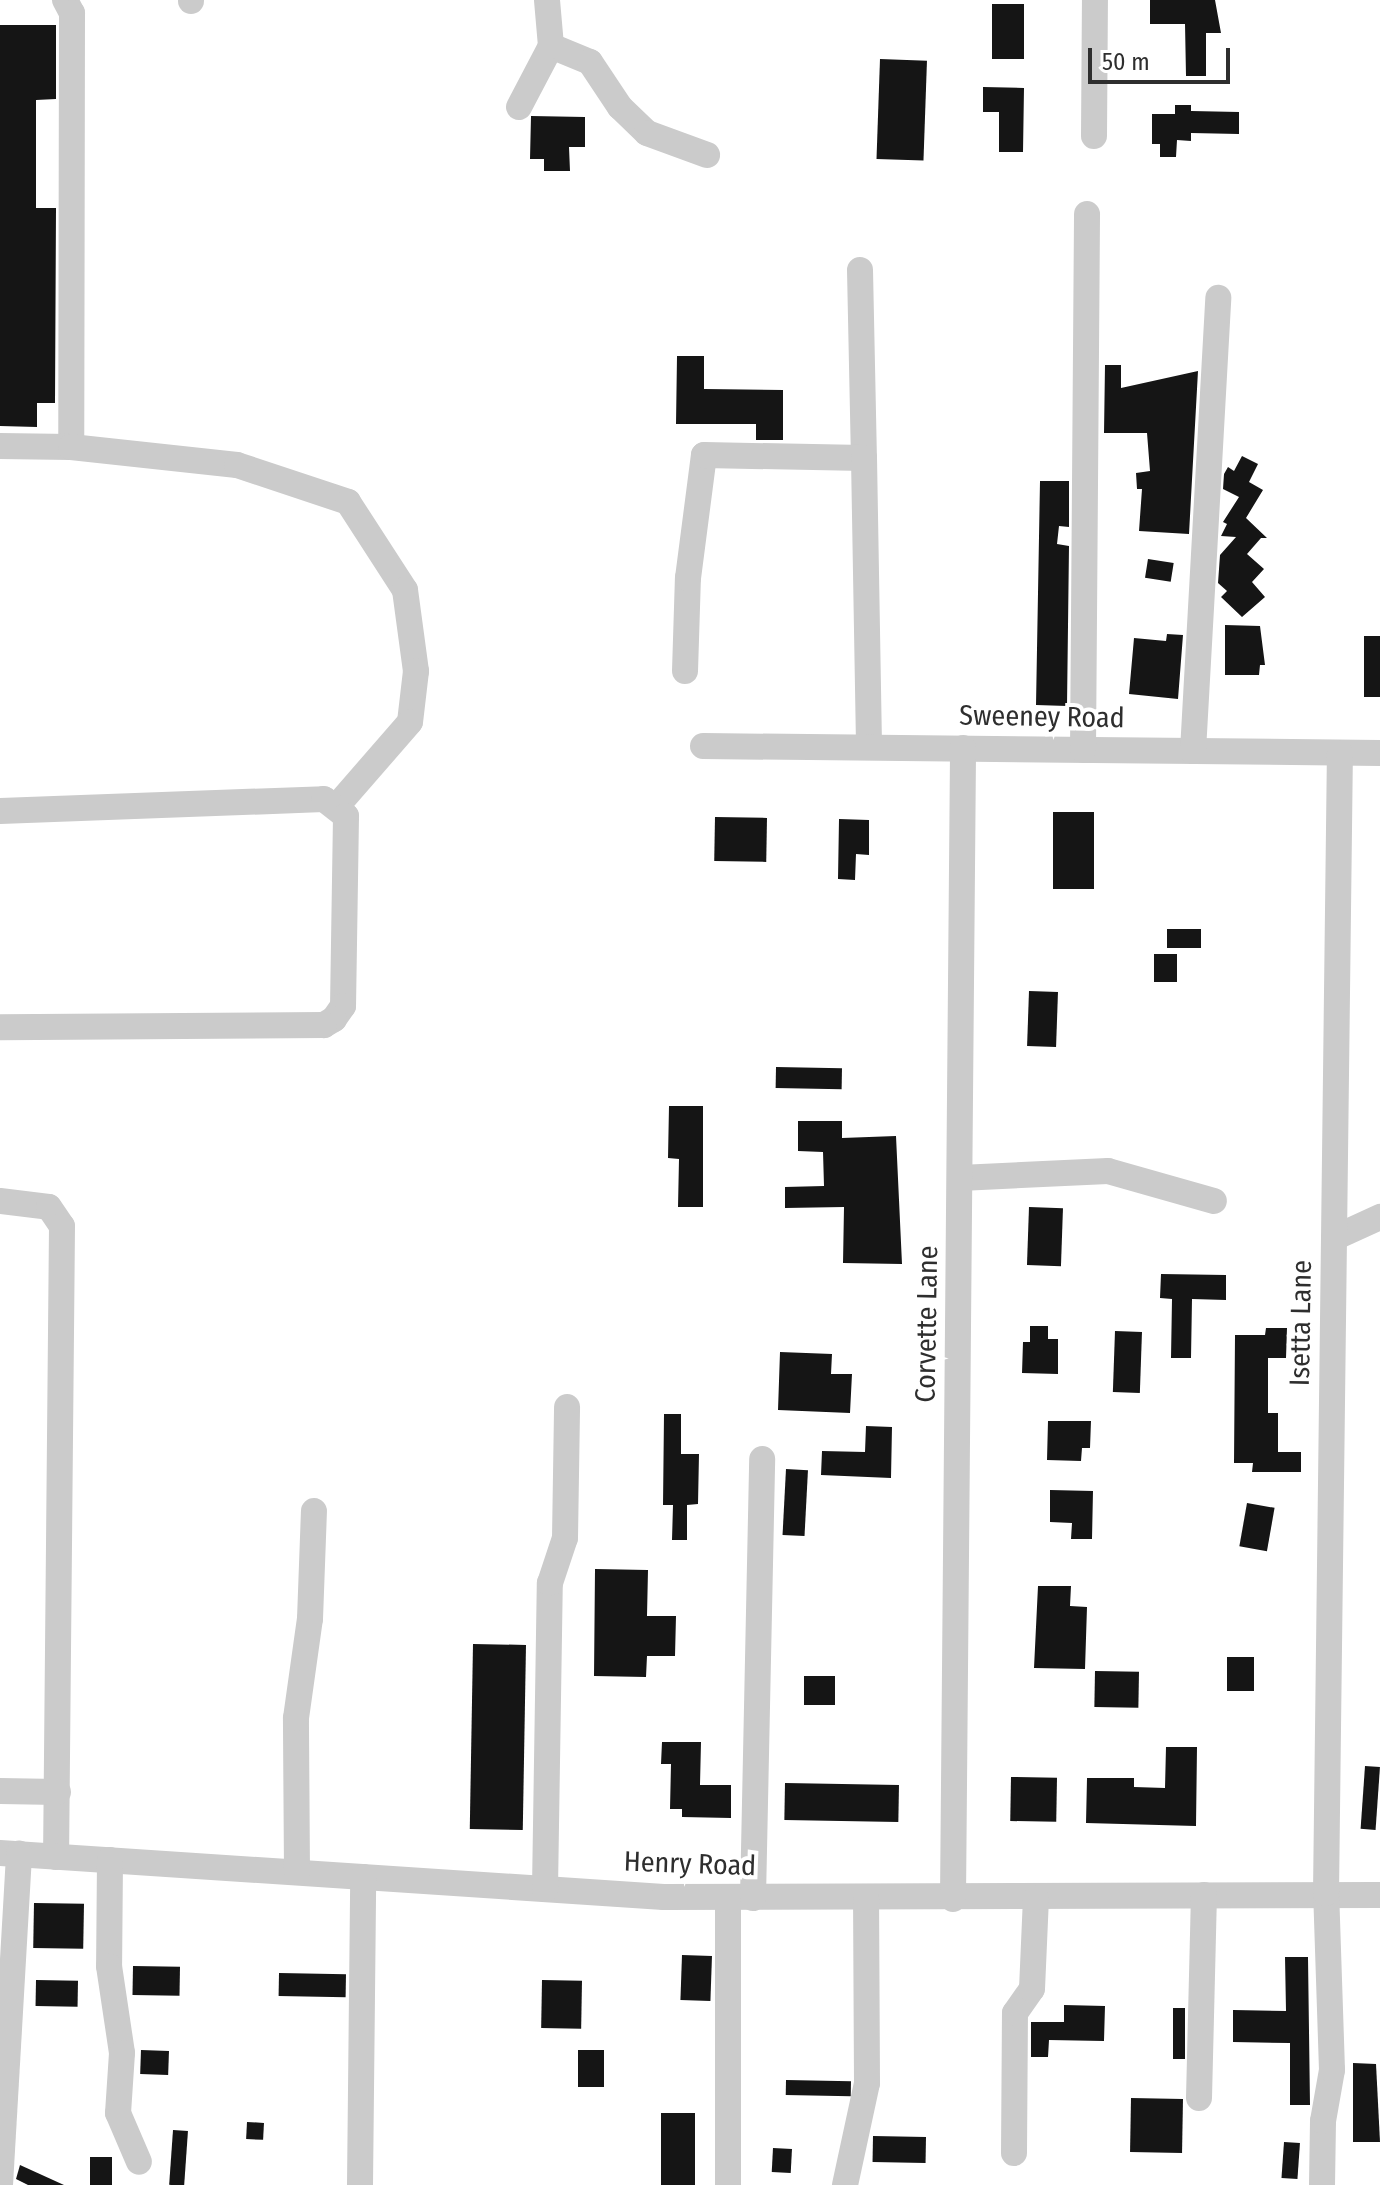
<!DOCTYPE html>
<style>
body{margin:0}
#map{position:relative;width:1380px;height:2185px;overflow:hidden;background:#fff;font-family:"Fira Sans Condensed",sans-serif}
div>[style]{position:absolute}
.building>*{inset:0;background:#151515;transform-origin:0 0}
.minor>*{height:26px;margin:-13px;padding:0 13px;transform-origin:13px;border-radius:13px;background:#cbcbcb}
span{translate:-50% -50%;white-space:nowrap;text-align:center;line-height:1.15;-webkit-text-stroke:8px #fff;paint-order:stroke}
.street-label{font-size:28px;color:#2e2e2e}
.scale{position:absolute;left:1088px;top:48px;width:142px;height:36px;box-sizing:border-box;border:4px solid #2e2e2e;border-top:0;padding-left:10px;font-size:24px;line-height:28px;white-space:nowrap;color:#2e2e2e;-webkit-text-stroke:6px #fff;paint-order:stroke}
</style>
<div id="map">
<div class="building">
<i style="clip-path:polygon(1150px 0,1215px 0,1221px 33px,1206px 33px,1206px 76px,1186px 76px,1185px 24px,1150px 24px)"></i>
<i style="left:992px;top:4px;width:32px;height:55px"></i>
<i style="clip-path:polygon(0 25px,56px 25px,56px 99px,36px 100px,36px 208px,56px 208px,55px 403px,37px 403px,37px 427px,0 426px)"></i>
<i style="left:880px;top:59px;width:47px;height:100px;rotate:2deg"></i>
<i style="clip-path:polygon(983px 87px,1024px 88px,1023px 152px,999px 152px,999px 112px,983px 112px)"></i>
<i style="clip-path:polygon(1175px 105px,1191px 105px,1191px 111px,1239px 112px,1239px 134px,1191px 133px,1191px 141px,1177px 140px,1176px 157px,1160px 157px,1160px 144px,1152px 144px,1152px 114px,1175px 114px)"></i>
<i style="clip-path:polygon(531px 116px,585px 117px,585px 147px,569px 147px,570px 171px,544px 171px,544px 159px,530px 159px)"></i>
<i style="clip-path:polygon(677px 356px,704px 356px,704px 389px,783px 390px,783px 440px,756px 440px,756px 424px,676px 424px)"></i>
<i style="clip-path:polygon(1105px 365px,1121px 365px,1121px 388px,1198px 371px,1189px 534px,1139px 531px,1142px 489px,1137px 489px,1136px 473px,1150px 471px,1147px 433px,1104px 433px)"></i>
<i style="clip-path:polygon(1242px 456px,1258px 464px,1249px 482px,1263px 490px,1246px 518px,1267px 538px,1261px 538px,1247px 554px,1264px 569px,1252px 582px,1265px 597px,1242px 617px,1221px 597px,1227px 591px,1218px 583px,1220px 555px,1236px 537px,1221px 536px,1227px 524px,1223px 522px,1239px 497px,1223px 489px,1224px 474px,1228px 467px,1234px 471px)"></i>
<i style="clip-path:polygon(1040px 481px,1069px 481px,1069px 527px,1059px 526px,1057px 544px,1069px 546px,1067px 706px,1036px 705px)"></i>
<i style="left:1148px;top:559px;width:26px;height:19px;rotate:9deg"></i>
<i style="clip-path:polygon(1225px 625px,1260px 626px,1265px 665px,1260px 665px,1259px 675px,1225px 675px)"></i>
<i style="clip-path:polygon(1167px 634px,1183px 635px,1178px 699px,1129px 694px,1134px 638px,1166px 641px)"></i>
<i style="left:1364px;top:636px;width:16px;height:61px"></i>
<i style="left:1053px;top:812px;width:41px;height:77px"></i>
<i style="left:715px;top:817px;width:52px;height:44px;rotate:1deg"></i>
<i style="clip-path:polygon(839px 819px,869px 820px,869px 855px,856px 854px,855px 880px,838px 879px)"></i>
<i style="left:1167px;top:929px;width:34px;height:19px"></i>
<i style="left:1154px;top:954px;width:23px;height:28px"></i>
<i style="left:1029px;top:991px;width:29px;height:55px;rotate:2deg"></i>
<i style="left:776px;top:1067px;width:66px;height:21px;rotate:1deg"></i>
<i style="clip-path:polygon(669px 1106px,703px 1106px,703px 1207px,678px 1207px,679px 1159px,668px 1158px)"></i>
<i style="clip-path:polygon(798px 1121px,842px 1121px,842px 1138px,896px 1136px,902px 1264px,843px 1263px,844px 1207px,785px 1208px,785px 1187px,824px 1186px,823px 1152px,798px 1151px)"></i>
<i style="left:1029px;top:1207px;width:34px;height:58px;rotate:2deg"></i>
<i style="clip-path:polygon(1161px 1274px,1226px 1275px,1226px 1300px,1192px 1299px,1191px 1358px,1171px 1358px,1172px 1299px,1160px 1298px)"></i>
<i style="clip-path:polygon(1030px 1326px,1048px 1326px,1048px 1339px,1058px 1339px,1058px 1374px,1022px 1373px,1023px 1342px,1030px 1342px)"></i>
<i style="clip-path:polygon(1266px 1328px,1287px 1328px,1286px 1358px,1268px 1358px,1268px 1413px,1278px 1413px,1278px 1452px,1301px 1452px,1301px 1472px,1252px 1472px,1253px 1463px,1234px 1463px,1235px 1335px,1265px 1335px)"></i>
<i style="left:1115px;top:1331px;width:27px;height:61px;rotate:2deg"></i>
<i style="clip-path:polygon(780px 1352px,832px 1354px,831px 1374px,852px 1374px,850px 1413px,778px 1410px)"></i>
<i style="clip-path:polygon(664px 1414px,681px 1414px,681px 1454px,699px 1454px,698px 1504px,687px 1505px,687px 1540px,672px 1540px,673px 1505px,663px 1505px)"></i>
<i style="clip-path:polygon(1048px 1421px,1091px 1421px,1090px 1448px,1082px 1448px,1081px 1461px,1047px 1460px)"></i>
<i style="clip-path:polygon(866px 1426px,892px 1427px,891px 1478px,821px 1475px,822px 1451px,865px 1452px)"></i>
<i style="left:786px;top:1469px;width:22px;height:66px;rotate:3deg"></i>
<i style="clip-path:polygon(1050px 1490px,1093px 1491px,1092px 1539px,1071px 1539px,1072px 1523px,1050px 1522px)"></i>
<i style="left:1247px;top:1503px;width:28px;height:44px;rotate:10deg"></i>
<i style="clip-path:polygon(595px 1569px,648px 1570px,647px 1616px,676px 1616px,675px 1656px,647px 1656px,646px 1677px,594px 1676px)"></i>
<i style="clip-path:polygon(1038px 1586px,1071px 1586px,1070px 1606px,1087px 1607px,1085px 1669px,1034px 1668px)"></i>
<i style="left:473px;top:1644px;width:53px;height:185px;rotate:1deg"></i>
<i style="left:1227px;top:1657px;width:27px;height:34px"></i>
<i style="left:1095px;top:1671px;width:44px;height:36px;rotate:1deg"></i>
<i style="left:804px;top:1676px;width:31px;height:29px"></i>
<i style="clip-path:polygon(662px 1742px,701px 1742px,700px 1785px,731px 1785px,731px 1818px,682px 1817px,682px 1809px,670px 1809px,671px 1764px,661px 1764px)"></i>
<i style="clip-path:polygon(1166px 1747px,1197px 1747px,1196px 1826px,1086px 1823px,1087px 1778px,1134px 1778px,1134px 1787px,1165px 1788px)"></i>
<i style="left:1365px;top:1766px;width:15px;height:63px;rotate:4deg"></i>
<i style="left:1011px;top:1777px;width:46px;height:44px;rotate:1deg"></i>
<i style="left:785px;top:1783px;width:114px;height:37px;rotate:1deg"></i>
<i style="left:34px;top:1903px;width:50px;height:45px;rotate:1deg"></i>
<i style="left:682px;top:1955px;width:30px;height:45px;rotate:2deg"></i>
<i style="clip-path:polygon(1285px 1957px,1308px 1957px,1310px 2105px,1290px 2105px,1290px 2043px,1233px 2042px,1233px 2010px,1286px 2011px)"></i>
<i style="left:133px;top:1966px;width:47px;height:29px;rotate:1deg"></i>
<i style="left:279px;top:1973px;width:67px;height:23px;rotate:1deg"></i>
<i style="left:36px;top:1980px;width:42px;height:26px;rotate:1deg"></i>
<i style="left:542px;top:1980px;width:40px;height:48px;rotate:1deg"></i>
<i style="clip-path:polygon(1064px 2005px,1105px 2006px,1104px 2041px,1049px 2040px,1048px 2057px,1031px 2057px,1031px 2022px,1064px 2022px)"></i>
<i style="left:1173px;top:2008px;width:12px;height:51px"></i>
<i style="left:141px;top:2050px;width:28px;height:24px;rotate:2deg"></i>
<i style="left:578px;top:2050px;width:26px;height:37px"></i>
<i style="clip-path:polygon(1353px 2063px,1376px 2064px,1380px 2142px,1353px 2142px)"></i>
<i style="left:786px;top:2080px;width:65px;height:15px;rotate:1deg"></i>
<i style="left:1131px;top:2098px;width:52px;height:54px;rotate:1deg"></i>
<i style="left:661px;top:2113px;width:34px;height:72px"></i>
<i style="left:247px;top:2122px;width:17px;height:17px;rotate:3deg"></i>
<i style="left:173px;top:2130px;width:15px;height:55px;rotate:4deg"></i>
<i style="left:873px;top:2136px;width:53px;height:26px;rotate:1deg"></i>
<i style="left:1284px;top:2142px;width:16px;height:36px;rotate:4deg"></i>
<i style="left:773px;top:2148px;width:19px;height:24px;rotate:3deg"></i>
<i style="left:90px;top:2157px;width:22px;height:28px"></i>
<i style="clip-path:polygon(20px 2165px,64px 2185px,28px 2185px,16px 2179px)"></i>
</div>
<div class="minor">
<i style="left:65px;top:0;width:15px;rotate:62deg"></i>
<i style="left:72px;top:13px;width:434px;rotate:90.1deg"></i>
<i style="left:191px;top:0;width:1px;rotate:90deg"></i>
<i style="left:551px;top:46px;width:42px;rotate:22.3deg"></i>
<i style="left:590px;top:62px;width:54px;rotate:56.3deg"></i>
<i style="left:620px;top:107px;width:37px;rotate:44deg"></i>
<i style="left:647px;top:133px;width:64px;rotate:20.1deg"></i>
<i style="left:519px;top:107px;width:69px;rotate:-62.3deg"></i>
<i style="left:551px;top:46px;width:46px;rotate:-95deg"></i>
<i style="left:1094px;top:136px;width:136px;rotate:-89.6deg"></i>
<i style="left:860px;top:270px;width:188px;rotate:88.8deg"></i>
<i style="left:0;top:446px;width:71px;rotate:0.8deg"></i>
<i style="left:71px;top:447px;width:167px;rotate:6.2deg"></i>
<i style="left:237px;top:465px;width:117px;rotate:18.4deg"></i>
<i style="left:348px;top:502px;width:105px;rotate:57.1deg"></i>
<i style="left:405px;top:590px;width:82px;rotate:82.3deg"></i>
<i style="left:416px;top:671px;width:51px;rotate:96.7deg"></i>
<i style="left:410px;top:722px;width:111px;rotate:131deg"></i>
<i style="left:685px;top:671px;width:93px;rotate:-88.2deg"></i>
<i style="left:688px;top:578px;width:124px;rotate:-82.6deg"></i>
<i style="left:704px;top:455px;width:160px;rotate:1.1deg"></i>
<i style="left:864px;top:458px;width:289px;rotate:89deg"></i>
<i style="left:703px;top:746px;width:677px;rotate:0.59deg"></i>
<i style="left:1083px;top:750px;width:536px;rotate:-89.57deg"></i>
<i style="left:1193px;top:751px;width:454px;rotate:-86.8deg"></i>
<i style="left:0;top:811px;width:324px;rotate:-2.1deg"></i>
<i style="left:324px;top:799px;width:28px;rotate:38deg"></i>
<i style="left:346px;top:816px;width:190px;rotate:90.9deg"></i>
<i style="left:343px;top:1006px;width:16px;rotate:125deg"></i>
<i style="left:334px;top:1019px;width:12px;rotate:149deg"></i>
<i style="left:324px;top:1025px;width:324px;rotate:179.6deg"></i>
<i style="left:960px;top:1178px;width:148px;rotate:-2.7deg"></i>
<i style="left:1108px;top:1171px;width:110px;rotate:15.8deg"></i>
<i style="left:0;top:1201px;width:49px;rotate:7deg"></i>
<i style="left:49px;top:1207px;width:23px;rotate:56deg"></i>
<i style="left:62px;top:1226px;width:631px;rotate:90.54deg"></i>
<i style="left:1334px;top:1238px;width:51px;rotate:-24.5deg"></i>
<i style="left:0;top:1791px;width:58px;rotate:1deg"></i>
<i style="left:0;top:1853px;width:665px;rotate:3.79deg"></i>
<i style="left:664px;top:1897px;width:716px;rotate:-0.16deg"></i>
<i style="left:110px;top:1860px;width:106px;rotate:90.5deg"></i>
<i style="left:109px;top:1966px;width:88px;rotate:81.5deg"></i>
<i style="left:122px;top:2053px;width:60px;rotate:93.8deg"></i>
<i style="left:118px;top:2113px;width:53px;rotate:66.8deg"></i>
<i style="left:297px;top:1872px;width:154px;rotate:-90.4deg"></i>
<i style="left:296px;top:1718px;width:100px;rotate:-82deg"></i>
<i style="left:310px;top:1619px;width:108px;rotate:-87.9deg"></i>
<i style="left:545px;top:1889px;width:306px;rotate:-89.1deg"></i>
<i style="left:550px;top:1583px;width:47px;rotate:-71.6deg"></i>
<i style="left:565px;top:1538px;width:131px;rotate:-89.1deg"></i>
<i style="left:728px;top:1898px;width:287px;rotate:90deg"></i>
<i style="left:753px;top:1898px;width:439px;rotate:-88.8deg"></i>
<i style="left:953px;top:1899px;width:1151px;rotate:-89.5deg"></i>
<i style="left:1199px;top:2098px;width:203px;rotate:-88.6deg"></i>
<i style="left:1014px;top:2153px;width:140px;rotate:-89.6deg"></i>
<i style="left:1015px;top:2013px;width:29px;rotate:-55deg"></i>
<i style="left:1032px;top:1989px;width:91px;rotate:-87.5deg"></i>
<i style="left:0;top:2185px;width:332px;rotate:-86.7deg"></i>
<i style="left:360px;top:2185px;width:308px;rotate:-89.4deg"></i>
<i style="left:845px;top:2185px;width:104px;rotate:-77.8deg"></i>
<i style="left:867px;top:2083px;width:184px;rotate:-90.3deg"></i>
<i style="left:1322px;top:2185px;width:64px;rotate:-89.1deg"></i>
<i style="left:1323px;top:2121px;width:52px;rotate:-80deg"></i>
<i style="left:1332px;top:2070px;width:177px;rotate:-91.9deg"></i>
<i style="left:1326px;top:1893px;width:1140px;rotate:-89.3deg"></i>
</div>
<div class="street-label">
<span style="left:1042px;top:717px;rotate:1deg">Sweeney Road</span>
<span style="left:1301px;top:1323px;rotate:-89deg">Isetta Lane</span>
<span style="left:927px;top:1324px;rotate:-89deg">Corvette Lane</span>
<span style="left:690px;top:1864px;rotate:2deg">Henry Road</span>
</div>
<div class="scale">50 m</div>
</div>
